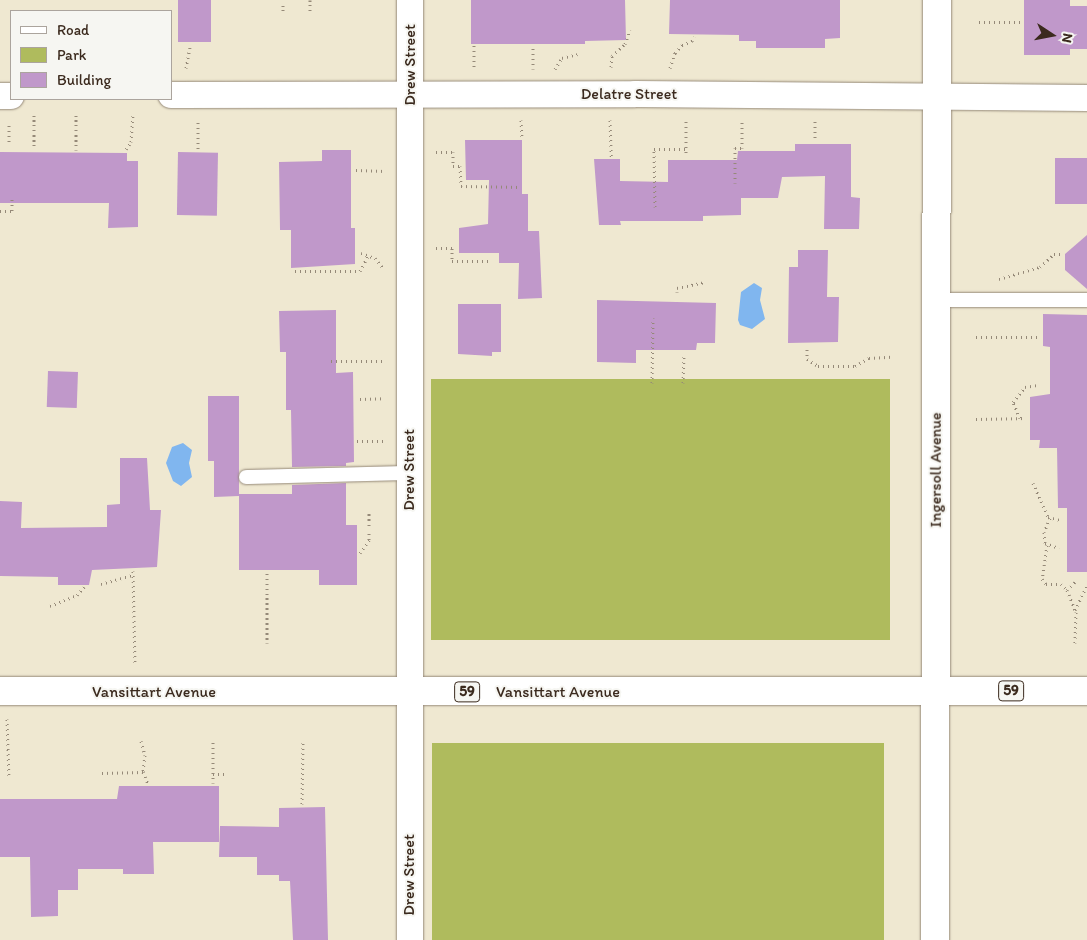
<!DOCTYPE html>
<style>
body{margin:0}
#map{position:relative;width:1087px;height:940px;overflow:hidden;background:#efe8d1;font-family:Itim,sans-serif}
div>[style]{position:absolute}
.green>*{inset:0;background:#afbb5d;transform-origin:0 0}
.water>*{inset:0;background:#80b6ef}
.building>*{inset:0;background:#c098ca;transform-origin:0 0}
.path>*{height:3px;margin-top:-1.5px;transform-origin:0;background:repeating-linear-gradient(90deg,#958978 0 1px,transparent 0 5px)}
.roads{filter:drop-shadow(0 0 1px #958978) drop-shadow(0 0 1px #958978)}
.service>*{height:14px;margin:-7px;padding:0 7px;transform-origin:7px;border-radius:7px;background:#fff}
.minor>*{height:26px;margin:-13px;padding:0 13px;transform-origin:13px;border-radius:13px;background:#fff}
.tertiary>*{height:28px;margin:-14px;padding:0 14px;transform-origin:14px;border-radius:14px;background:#fff}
.primary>*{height:28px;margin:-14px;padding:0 14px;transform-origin:14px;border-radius:14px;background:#fff}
span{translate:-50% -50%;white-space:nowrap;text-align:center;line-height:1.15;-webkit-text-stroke:4px #f6f6f2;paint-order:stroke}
.shield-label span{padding:1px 4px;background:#f6f6f2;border:1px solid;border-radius:4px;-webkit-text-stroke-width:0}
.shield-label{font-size:15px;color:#3b2a1e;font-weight:700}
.street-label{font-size:16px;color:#3b2a1e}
.legend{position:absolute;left:10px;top:10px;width:162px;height:90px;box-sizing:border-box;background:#f6f6f2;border:1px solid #aba49d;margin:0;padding:6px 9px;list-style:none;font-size:15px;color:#3b2a1e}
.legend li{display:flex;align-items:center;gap:10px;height:25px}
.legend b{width:25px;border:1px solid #aba49d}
.north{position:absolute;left:1027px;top:10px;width:50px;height:50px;-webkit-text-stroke:4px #f6f6f2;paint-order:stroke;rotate:101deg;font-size:14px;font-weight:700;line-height:20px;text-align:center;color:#3b2a1e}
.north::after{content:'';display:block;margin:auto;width:18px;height:22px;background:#3b2a1e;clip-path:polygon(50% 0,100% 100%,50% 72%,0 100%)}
</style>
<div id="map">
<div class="green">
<i style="left:890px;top:379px;width:261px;height:459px;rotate:90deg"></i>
<i style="left:432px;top:743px;width:452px;height:197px"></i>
</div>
<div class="water">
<i style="clip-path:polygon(754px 283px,762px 288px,760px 300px,765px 319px,752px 329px,740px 325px,738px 320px,741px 292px)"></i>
<i style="clip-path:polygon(183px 443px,192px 450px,189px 463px,192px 477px,181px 486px,173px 481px,166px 463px,172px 447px)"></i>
</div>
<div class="building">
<i style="left:178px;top:0;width:33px;height:42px"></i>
<i style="clip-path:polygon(471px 0,625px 0,626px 40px,585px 41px,585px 44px,471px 44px)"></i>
<i style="clip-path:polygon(670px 0,840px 0,840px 38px,825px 39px,825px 48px,756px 48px,756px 41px,739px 41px,739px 35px,669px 34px)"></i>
<i style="clip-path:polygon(1024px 0,1070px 0,1070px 6px,1087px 6px,1087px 49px,1070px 49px,1070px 55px,1024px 55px)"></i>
<i style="clip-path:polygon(465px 140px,522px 140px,522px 194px,528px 194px,528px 231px,539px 231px,542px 298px,518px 299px,519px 263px,499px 263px,499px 253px,459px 253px,459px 228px,488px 224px,489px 180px,466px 180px)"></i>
<i style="clip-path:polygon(795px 144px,851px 144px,851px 197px,860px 198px,859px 229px,824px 229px,825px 176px,782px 177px,778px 198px,741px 198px,741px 215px,703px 216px,703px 221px,620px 221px,621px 225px,599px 225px,594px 159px,620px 159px,620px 181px,668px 182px,668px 160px,737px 160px,738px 151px,795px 151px)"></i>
<i style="clip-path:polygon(322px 150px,351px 150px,351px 228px,355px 228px,355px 264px,291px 268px,291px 230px,280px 230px,279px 162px,322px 161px)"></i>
<i style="clip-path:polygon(0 152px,127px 153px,127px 161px,138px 161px,138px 227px,108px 228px,109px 203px,0 203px)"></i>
<i style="left:178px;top:152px;width:40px;height:63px;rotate:1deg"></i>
<i style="left:1055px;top:158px;width:32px;height:46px"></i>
<i style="clip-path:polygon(1087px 235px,1087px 289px,1065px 270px,1065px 254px)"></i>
<i style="clip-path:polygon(798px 250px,828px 250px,827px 297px,839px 297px,838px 342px,788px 343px,789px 267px,798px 267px)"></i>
<i style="clip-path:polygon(597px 300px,716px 303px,715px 343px,697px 343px,696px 350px,636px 350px,636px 363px,597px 362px)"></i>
<i style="clip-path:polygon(458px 304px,501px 304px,501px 352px,492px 352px,492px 356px,458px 354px)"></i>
<i style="clip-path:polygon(336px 310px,336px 373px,353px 372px,354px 462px,346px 463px,346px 466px,292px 467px,291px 410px,286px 410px,286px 352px,280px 352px,279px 311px)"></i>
<i style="clip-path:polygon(1043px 314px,1087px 315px,1087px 572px,1067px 572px,1067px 508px,1058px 508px,1057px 448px,1039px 448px,1040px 440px,1030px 440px,1030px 397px,1050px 394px,1050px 347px,1043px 346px)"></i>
<i style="left:48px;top:371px;width:30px;height:36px;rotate:2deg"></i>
<i style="clip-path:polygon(208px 396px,239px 396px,239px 496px,214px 497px,214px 461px,208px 461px)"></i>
<i style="clip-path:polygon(120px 458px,147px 458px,150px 510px,161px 510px,157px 567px,92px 570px,89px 585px,58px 585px,58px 577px,0 576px,0 501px,22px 502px,21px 528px,107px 527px,107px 505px,120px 504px)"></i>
<i style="clip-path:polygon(346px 483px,346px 525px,357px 525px,357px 585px,319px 585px,319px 570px,239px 570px,239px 494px,292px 494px,292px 485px)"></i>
<i style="clip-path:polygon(119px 786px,219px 786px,219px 842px,153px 842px,154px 874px,123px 874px,123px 869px,78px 869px,78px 890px,58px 890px,58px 916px,31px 917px,30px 857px,0 857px,0 799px,117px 799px)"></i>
<i style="clip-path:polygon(325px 807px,328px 940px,293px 940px,290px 881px,279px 881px,279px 875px,257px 875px,257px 857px,219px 857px,220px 826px,279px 827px,279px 808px)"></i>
</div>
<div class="path">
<i style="left:310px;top:0;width:12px;rotate:90deg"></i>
<i style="left:283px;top:5px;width:7px;rotate:90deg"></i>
<i style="left:979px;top:22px;width:42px"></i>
<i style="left:474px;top:67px;width:22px;rotate:-90deg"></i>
<i style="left:611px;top:67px;width:11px;rotate:-85deg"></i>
<i style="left:612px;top:56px;width:18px;rotate:-43deg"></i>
<i style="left:625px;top:44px;width:15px;rotate:-70deg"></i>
<i style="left:186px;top:68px;width:21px;rotate:-79deg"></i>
<i style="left:670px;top:68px;width:16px;rotate:-72deg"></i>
<i style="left:675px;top:53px;width:11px;rotate:-49deg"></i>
<i style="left:682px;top:45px;width:11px;rotate:-22deg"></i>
<i style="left:692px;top:41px;width:5px;rotate:-68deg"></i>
<i style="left:533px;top:69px;width:22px;rotate:-90deg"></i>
<i style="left:555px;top:69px;width:13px;rotate:-58deg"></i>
<i style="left:562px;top:58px;width:16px;rotate:-14deg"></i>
<i style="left:34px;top:115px;width:34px;rotate:90deg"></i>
<i style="left:76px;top:115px;width:35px;rotate:90deg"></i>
<i style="left:521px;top:120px;width:17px;rotate:87deg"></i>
<i style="left:610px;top:120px;width:37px;rotate:88deg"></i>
<i style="left:686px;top:121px;width:35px;rotate:90deg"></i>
<i style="left:815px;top:121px;width:19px;rotate:90deg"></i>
<i style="left:9px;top:142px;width:20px;rotate:-90deg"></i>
<i style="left:126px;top:149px;width:9px;rotate:-54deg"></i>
<i style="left:131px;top:142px;width:27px;rotate:-86deg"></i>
<i style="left:198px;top:149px;width:29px;rotate:-90deg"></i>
<i style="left:436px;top:152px;width:17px"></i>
<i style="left:453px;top:152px;width:14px;rotate:90deg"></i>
<i style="left:453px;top:166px;width:7px"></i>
<i style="left:460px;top:166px;width:20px;rotate:87deg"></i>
<i style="left:461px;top:186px;width:60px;rotate:1deg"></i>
<i style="left:356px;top:170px;width:29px;rotate:2deg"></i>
<i style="left:735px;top:183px;width:35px;rotate:-90deg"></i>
<i style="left:735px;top:148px;width:7px"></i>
<i style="left:742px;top:148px;width:26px;rotate:-90deg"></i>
<i style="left:655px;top:207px;width:58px;rotate:-91deg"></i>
<i style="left:654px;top:149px;width:32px"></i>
<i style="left:0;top:211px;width:12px"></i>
<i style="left:12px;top:211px;width:13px;rotate:-90deg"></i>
<i style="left:436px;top:248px;width:16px"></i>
<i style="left:452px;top:248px;width:13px;rotate:90deg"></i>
<i style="left:452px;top:261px;width:38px"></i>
<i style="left:361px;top:253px;width:15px;rotate:20deg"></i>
<i style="left:375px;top:258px;width:14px;rotate:51deg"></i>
<i style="left:295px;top:271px;width:65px"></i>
<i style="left:360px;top:271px;width:17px;rotate:-62deg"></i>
<i style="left:999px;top:279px;width:43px;rotate:-16.3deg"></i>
<i style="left:1040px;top:267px;width:19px;rotate:-43deg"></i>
<i style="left:1054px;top:254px;width:8px"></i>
<i style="left:677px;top:292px;width:4px;rotate:-90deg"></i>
<i style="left:677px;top:288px;width:29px;rotate:-12deg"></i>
<i style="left:976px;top:337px;width:63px"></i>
<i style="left:807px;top:349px;width:10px;rotate:90deg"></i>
<i style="left:807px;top:359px;width:13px;rotate:32deg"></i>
<i style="left:818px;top:366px;width:37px"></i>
<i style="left:855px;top:366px;width:16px;rotate:-30deg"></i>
<i style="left:869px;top:358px;width:22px;rotate:-3deg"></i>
<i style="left:331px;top:361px;width:54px"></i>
<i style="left:652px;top:383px;width:65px;rotate:-89.1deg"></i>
<i style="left:683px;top:383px;width:29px;rotate:-88deg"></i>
<i style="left:360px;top:399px;width:25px;rotate:-2deg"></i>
<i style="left:1020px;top:418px;width:17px;rotate:-114deg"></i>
<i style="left:1013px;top:402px;width:19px;rotate:-51deg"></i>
<i style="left:1025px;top:387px;width:12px;rotate:-9deg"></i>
<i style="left:976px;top:419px;width:50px;rotate:-1.1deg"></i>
<i style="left:357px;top:441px;width:27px"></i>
<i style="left:1033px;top:483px;width:37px;rotate:66deg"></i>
<i style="left:1048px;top:517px;width:12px;rotate:14deg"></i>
<i style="left:1050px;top:518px;width:15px;rotate:113deg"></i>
<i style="left:1044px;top:532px;width:11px;rotate:85deg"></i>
<i style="left:1045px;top:543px;width:15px;rotate:20deg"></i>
<i style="left:1047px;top:545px;width:34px;rotate:98deg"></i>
<i style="left:1042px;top:579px;width:6px;rotate:51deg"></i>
<i style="left:1046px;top:584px;width:15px"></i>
<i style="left:1061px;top:584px;width:8px;rotate:45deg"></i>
<i style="left:1067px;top:590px;width:24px;rotate:68deg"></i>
<i style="left:1076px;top:612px;width:31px;rotate:92deg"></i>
<i style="left:360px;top:553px;width:16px;rotate:-55deg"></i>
<i style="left:369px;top:540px;width:28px;rotate:-90deg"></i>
<i style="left:133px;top:571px;width:94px;rotate:88.8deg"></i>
<i style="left:267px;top:573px;width:70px;rotate:90deg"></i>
<i style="left:101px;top:584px;width:33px;rotate:-16deg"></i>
<i style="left:1067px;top:590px;width:13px;rotate:-45deg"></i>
<i style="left:50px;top:606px;width:29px;rotate:-22deg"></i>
<i style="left:77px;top:595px;width:11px;rotate:-49deg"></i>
<i style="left:1075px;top:610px;width:28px;rotate:-64deg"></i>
<i style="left:7px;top:719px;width:59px;rotate:88.1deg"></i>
<i style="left:141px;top:741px;width:15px;rotate:74deg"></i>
<i style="left:145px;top:755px;width:17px;rotate:97deg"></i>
<i style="left:143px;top:772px;width:13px;rotate:67deg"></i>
<i style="left:102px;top:773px;width:41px;rotate:-1.4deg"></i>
<i style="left:213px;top:774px;width:14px"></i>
<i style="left:213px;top:783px;width:42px;rotate:-90deg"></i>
<i style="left:302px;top:804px;width:62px;rotate:-89.1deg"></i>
</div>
<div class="roads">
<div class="service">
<i style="left:936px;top:300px;width:151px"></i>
<i style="left:246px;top:477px;width:163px;rotate:-1.4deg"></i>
</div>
<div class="minor">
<i style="left:171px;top:95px;width:464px;rotate:-0.1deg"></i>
<i style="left:635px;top:94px;width:452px;rotate:0.5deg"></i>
<i style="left:0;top:96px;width:11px"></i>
<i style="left:410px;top:940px;width:940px;rotate:-90deg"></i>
</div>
<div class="tertiary">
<i style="left:935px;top:940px;width:940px;rotate:-89.88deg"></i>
</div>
<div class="primary">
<i style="left:0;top:691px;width:1087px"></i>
</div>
</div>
<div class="shield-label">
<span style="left:1011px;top:691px">59</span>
<span style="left:467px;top:692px">59</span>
</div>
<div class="street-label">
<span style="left:410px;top:65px;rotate:-90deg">Drew Street</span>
<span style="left:629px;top:94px">Delatre Street</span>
<span style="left:409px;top:470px;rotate:-90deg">Drew Street</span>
<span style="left:936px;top:470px;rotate:-90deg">Ingersoll Avenue</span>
<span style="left:154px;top:692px">Vansittart Avenue</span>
<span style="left:558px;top:692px">Vansittart Avenue</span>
<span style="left:409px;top:875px;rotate:-90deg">Drew Street</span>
</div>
<ul class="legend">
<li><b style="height:6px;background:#fff"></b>Road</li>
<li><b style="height:14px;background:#afbb5d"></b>Park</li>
<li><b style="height:14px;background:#c098ca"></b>Building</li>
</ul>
<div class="north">N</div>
</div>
